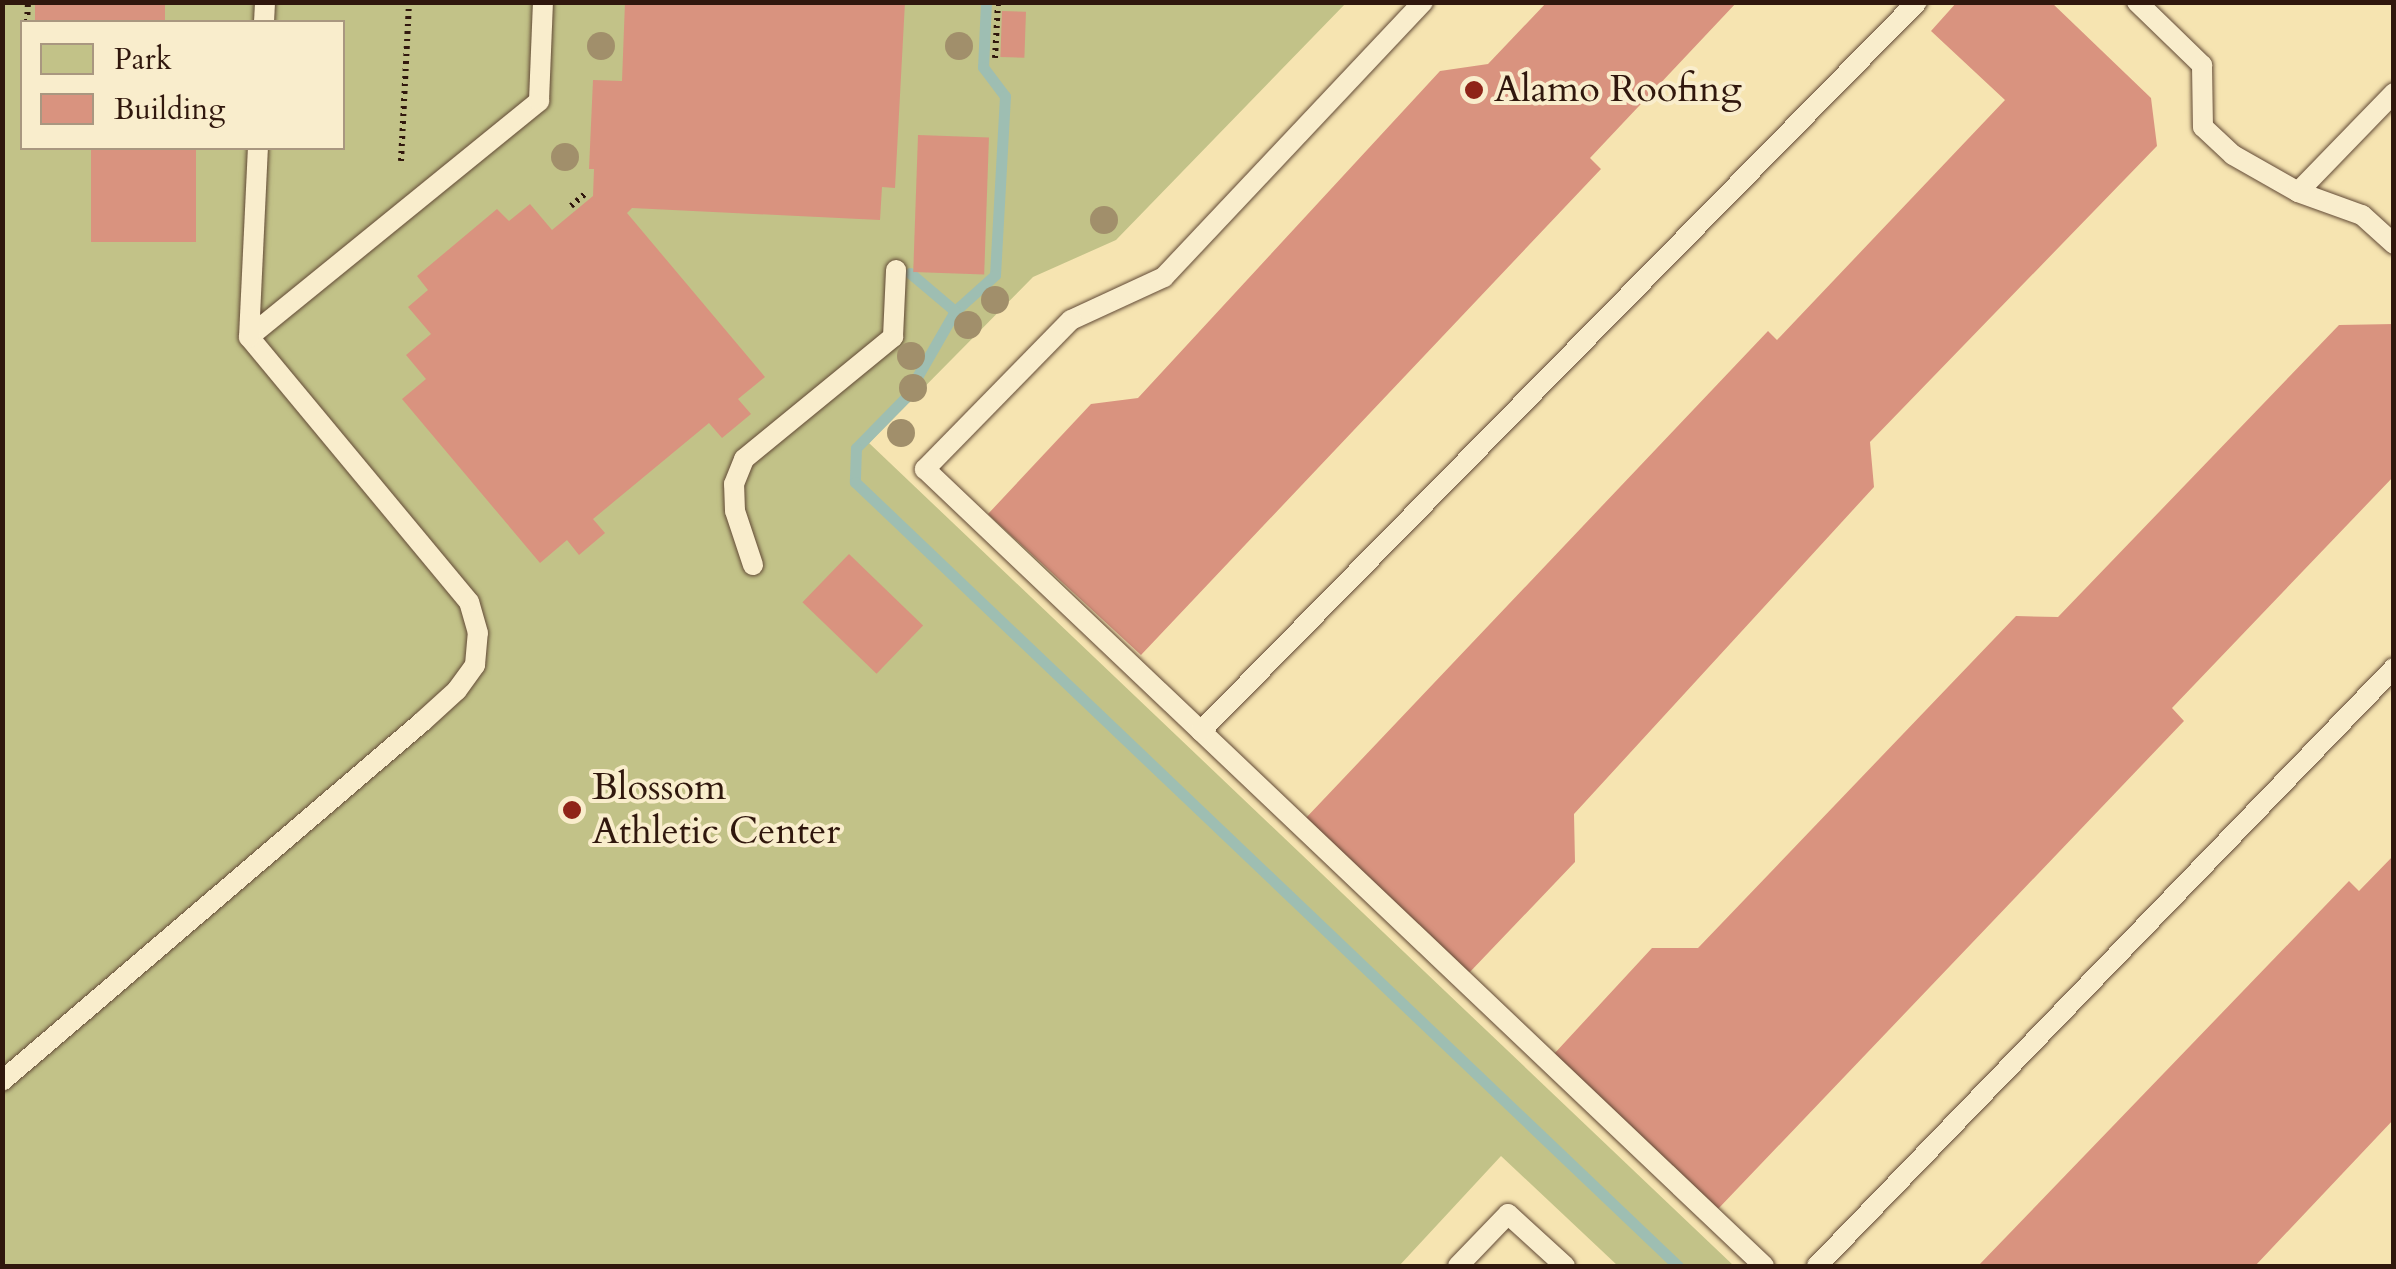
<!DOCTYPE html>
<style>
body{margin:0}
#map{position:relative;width:2396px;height:1269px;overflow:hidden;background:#f6e4b1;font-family:Cardo,serif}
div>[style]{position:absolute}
.green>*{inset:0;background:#c2c288}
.stream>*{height:11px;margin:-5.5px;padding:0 5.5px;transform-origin:5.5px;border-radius:5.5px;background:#9ebeb2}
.building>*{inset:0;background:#d9937f;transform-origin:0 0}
.path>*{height:6px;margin-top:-3px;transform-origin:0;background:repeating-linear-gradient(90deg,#30170d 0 2.5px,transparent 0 7.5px)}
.roads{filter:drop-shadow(0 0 2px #624a36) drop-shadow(0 0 2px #624a36)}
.service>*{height:20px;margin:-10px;padding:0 10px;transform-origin:10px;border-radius:10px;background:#f9edcc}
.trees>*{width:28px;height:28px;margin:-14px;border-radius:50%;background:#a18f6b}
.dots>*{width:28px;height:28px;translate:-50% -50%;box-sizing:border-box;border:5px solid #f9edcc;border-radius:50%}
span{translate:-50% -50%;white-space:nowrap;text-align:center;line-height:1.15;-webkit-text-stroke:8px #f9edcc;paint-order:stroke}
.poi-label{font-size:38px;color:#30170d}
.left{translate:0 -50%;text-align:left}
.frame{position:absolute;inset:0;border:5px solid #30170d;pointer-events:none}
.legend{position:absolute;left:20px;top:20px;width:325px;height:130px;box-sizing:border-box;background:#f9edcc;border:2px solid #a99780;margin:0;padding:12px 18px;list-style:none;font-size:30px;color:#30170d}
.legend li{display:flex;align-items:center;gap:20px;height:50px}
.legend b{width:50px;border:2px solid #a99780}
</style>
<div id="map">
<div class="green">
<i style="clip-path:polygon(evenodd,2px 3px,1346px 3px,1116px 240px,1033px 277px,869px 443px,1734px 1266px,1618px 1266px,1501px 1156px,1399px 1266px,3px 1266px,2px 3px,22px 22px,342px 22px,342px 148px,22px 148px,22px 22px)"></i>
</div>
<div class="stream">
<i style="left:986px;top:2px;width:65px;rotate:92.6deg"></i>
<i style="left:983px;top:67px;width:36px;rotate:53deg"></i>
<i style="left:1005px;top:96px;width:179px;rotate:93.2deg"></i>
<i style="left:995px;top:275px;width:54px;rotate:138deg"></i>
<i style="left:955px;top:311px;width:100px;rotate:119.9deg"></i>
<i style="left:905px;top:398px;width:70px;rotate:134.4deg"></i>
<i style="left:856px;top:448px;width:34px;rotate:92deg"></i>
<i style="left:855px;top:482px;width:1137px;rotate:43.61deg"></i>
<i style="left:910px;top:273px;width:59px;rotate:40.2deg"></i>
</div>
<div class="building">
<i style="left:35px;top:2px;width:130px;height:20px"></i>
<i style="clip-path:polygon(625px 2px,905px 2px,895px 188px,882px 187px,880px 220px,632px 208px,627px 213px,765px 377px,738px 399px,751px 414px,722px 438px,709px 423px,593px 519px,605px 533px,579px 555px,567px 540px,540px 563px,402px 399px,426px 379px,406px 355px,431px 334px,408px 307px,428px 290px,417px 276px,497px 209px,509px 221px,530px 204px,552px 230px,593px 196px,594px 169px,589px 169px,593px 80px,622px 81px)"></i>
<i style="clip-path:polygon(1547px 2px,1737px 2px,1590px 158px,1601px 169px,1141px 655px,988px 514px,1091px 404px,1138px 398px,1440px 71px,1488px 64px)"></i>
<i style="clip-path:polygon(1957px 2px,2051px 2px,2151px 98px,2157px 146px,1870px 442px,1874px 487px,1574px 814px,1575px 862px,1468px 974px,1304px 820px,1768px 331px,1777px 340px,2005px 100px,1931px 31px)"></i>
<i style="left:1002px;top:11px;width:24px;height:46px;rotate:2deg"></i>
<i style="left:918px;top:135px;width:71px;height:137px;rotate:2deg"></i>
<i style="left:91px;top:148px;width:105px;height:94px"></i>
<i style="clip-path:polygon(2394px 324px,2394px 476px,2172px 708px,2184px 721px,1718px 1209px,1554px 1054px,1652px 948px,1698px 948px,2016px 616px,2058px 617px,2339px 325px)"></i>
<i style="left:849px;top:554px;width:103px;height:67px;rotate:44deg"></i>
<i style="clip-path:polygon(2394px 855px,2394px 1119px,2255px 1266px,1978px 1266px,2349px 881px,2359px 891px)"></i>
</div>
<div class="path">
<i style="left:27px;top:22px;width:20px;rotate:-87deg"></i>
<i style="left:995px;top:58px;width:56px;rotate:-86.9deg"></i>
<i style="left:401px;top:161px;width:159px;rotate:-87.1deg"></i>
<i style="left:571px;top:206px;width:18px;rotate:-41deg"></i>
</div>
<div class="roads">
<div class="service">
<i style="left:1423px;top:2px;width:378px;rotate:133.3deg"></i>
<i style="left:1164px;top:277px;width:102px;rotate:155.2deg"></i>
<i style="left:1071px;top:320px;width:209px;rotate:134.4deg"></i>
<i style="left:925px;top:469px;width:1157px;rotate:43.53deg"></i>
<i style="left:2137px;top:2px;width:91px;rotate:44.1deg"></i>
<i style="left:2202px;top:65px;width:62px;rotate:89.1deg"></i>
<i style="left:2203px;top:127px;width:41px;rotate:43deg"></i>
<i style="left:2233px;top:155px;width:75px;rotate:29.6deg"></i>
<i style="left:2298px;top:192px;width:68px;rotate:19.8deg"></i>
<i style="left:2362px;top:215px;width:43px;rotate:42.2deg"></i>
<i style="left:264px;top:22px;width:20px;rotate:-87deg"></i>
<i style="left:2298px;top:192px;width:138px;rotate:-45.9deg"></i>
<i style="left:249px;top:337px;width:374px;rotate:-39.1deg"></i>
<i style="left:539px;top:101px;width:99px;rotate:-87.7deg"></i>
<i style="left:753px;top:565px;width:57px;rotate:-108.4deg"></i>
<i style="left:735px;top:511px;width:27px;rotate:-92deg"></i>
<i style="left:734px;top:484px;width:27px;rotate:-68deg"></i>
<i style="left:744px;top:459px;width:193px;rotate:-39.3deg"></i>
<i style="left:893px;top:337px;width:67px;rotate:-87.4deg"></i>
<i style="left:1201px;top:731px;width:1022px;rotate:-45.52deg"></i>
<i style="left:2px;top:1081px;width:553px;rotate:-40.52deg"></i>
<i style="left:422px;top:722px;width:47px;rotate:-42.4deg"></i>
<i style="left:457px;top:690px;width:31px;rotate:-54deg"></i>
<i style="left:475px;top:665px;width:32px;rotate:-85deg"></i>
<i style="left:478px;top:633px;width:32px;rotate:-106deg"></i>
<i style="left:469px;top:602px;width:344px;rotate:-129.7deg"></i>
<i style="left:249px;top:337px;width:189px;rotate:-87.3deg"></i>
<i style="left:1458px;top:1266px;width:72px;rotate:-46.1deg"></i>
<i style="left:1508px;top:1214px;width:77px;rotate:42.4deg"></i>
<i style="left:1817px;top:1266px;width:831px;rotate:-46.02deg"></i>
</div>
</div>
<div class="trees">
<i style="left:601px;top:46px"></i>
<i style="left:959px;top:46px"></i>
<i style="left:565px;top:157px"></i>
<i style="left:1104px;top:220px"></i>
<i style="left:995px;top:300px"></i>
<i style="left:968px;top:325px"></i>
<i style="left:911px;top:356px"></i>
<i style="left:913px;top:388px"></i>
<i style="left:901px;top:433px"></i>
</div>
<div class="dots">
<i style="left:1474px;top:90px;background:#8f2418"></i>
<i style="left:572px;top:810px;background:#8f2418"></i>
</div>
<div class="poi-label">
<span class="left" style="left:1494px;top:90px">Alamo Roofing</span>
<span class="left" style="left:592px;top:810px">Blossom<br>Athletic Center</span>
</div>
<div class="frame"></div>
<ul class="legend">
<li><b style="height:28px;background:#c2c288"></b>Park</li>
<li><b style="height:28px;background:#d9937f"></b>Building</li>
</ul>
</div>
